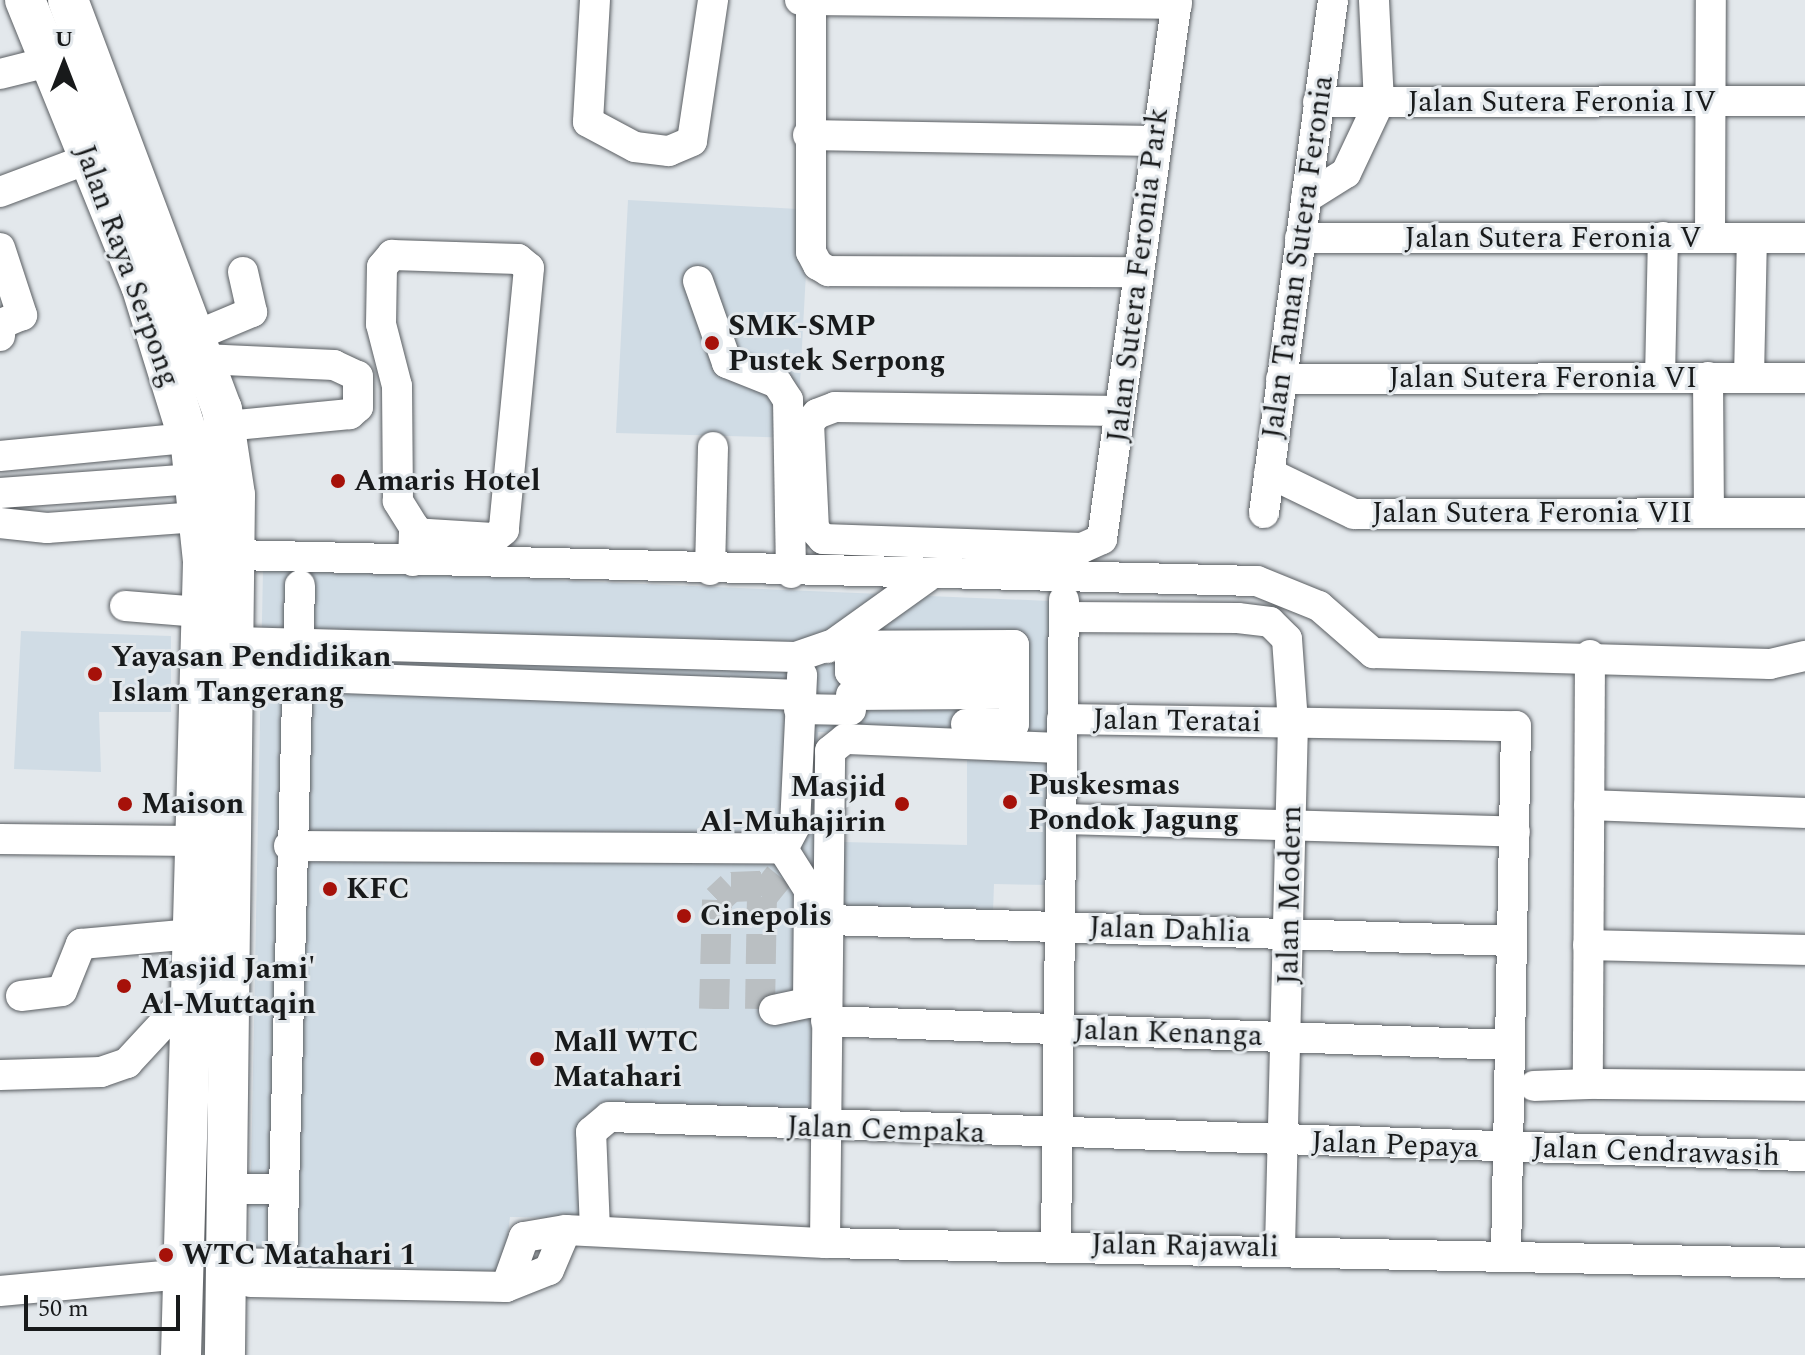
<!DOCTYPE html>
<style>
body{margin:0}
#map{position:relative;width:1805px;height:1355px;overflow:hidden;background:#e3e8ec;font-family:Spectral,serif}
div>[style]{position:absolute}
.built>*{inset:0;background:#d0dce5}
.minor-tunnel>*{height:30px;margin-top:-15px;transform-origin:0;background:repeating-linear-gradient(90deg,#babfc2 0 30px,transparent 0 45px)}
.roads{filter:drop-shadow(0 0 2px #5a5e62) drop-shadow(0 0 2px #5a5e62)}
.minor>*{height:30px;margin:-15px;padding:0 15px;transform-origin:15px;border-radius:15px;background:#fff}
.major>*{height:40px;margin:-20px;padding:0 20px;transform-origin:20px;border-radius:20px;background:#fff}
.dots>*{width:22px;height:22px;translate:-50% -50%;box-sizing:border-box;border:4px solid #e3e8ec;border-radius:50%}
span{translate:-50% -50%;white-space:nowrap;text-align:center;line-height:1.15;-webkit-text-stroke:6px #e3e8ec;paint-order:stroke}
.street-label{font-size:30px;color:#181a1b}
.poi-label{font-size:30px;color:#181a1b;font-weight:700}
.left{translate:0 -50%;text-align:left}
.right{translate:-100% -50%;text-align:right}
.north{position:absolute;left:24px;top:24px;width:80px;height:80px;-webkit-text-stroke:6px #e3e8ec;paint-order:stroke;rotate:0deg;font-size:22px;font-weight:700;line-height:32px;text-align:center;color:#181a1b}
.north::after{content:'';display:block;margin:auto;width:28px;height:36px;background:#181a1b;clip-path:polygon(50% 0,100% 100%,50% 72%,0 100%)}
.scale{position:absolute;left:24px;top:1295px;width:156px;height:36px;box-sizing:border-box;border:4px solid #181a1b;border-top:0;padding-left:10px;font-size:24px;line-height:28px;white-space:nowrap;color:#181a1b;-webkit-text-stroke:6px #e3e8ec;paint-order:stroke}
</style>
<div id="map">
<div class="built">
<i style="clip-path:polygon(628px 200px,798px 209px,807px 254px,797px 438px,616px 433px)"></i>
<i style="clip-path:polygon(263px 568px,1050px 601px,1052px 739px,818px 732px,814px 1109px,604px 1104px,603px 1219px,510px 1217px,504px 1271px,249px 1271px)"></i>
<i style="clip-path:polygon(21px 631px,171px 636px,171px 712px,99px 712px,101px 772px,14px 769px)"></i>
<i style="clip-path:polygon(967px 760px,1053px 762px,1051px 885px,994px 884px,993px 912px,844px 908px,843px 842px,967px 845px)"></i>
</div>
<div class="minor-tunnel">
<i style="left:714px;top:1009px;width:109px;rotate:-88.4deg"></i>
<i style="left:717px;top:900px;width:19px;rotate:-43deg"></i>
<i style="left:731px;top:887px;width:33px;rotate:-2deg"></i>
<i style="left:760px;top:1009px;width:112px;rotate:-89deg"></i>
<i style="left:762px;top:897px;width:27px;rotate:-51deg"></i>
</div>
<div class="roads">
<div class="minor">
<i style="left:595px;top:0;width:122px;rotate:93.3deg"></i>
<i style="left:588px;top:122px;width:53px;rotate:28deg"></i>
<i style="left:635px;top:147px;width:34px;rotate:7deg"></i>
<i style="left:669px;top:151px;width:25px;rotate:-23deg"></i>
<i style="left:692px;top:141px;width:143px;rotate:-81.5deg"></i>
<i style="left:800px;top:0;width:377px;rotate:0.6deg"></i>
<i style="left:811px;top:1px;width:251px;rotate:90deg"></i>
<i style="left:811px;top:252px;width:15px;rotate:62deg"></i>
<i style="left:818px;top:265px;width:12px;rotate:31deg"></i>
<i style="left:828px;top:271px;width:308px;rotate:0.2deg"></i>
<i style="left:0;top:74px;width:49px;rotate:-14deg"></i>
<i style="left:1318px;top:102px;width:487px;rotate:-0.1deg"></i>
<i style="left:808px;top:135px;width:345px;rotate:1deg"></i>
<i style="left:0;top:192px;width:94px;rotate:-20.6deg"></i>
<i style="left:1306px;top:198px;width:47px;rotate:-32deg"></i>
<i style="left:1346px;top:173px;width:77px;rotate:-64.8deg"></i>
<i style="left:1379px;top:103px;width:103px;rotate:-92.8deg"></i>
<i style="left:1300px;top:238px;width:505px"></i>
<i style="left:1710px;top:238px;width:238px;rotate:-89.8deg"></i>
<i style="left:0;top:248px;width:71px;rotate:71.8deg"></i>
<i style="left:22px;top:315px;width:23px;rotate:157deg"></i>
<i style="left:1px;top:324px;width:12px;rotate:95deg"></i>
<i style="left:698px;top:281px;width:87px;rotate:70.5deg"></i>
<i style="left:727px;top:363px;width:54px;rotate:21.8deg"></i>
<i style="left:777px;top:383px;width:20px;rotate:57deg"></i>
<i style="left:788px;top:400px;width:173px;rotate:89deg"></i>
<i style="left:195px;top:336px;width:62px;rotate:-22.8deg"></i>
<i style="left:252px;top:312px;width:41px;rotate:-102.7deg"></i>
<i style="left:203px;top:359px;width:131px;rotate:2.6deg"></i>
<i style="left:334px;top:365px;width:26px;rotate:25deg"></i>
<i style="left:358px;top:376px;width:31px;rotate:90deg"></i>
<i style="left:358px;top:407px;width:11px;rotate:139deg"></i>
<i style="left:350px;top:414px;width:126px;rotate:174.5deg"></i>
<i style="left:1708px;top:377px;width:136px;rotate:89.6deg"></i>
<i style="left:1660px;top:378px;width:141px;rotate:-88.8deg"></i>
<i style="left:1749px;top:378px;width:140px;rotate:-88.8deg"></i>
<i style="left:1281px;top:379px;width:524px;rotate:-0.11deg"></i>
<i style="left:1119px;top:411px;width:284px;rotate:-179.2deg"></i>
<i style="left:835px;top:407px;width:19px;rotate:159deg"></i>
<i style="left:817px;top:414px;width:12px;rotate:132deg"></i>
<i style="left:809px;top:423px;width:106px;rotate:87.3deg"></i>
<i style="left:814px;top:529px;width:13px;rotate:48deg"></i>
<i style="left:823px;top:539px;width:259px;rotate:2deg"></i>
<i style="left:1082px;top:548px;width:22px;rotate:-24deg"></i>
<i style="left:1102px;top:539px;width:544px;rotate:-82.08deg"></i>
<i style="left:0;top:456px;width:189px;rotate:-5.5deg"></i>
<i style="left:1269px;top:473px;width:94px;rotate:25.8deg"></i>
<i style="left:1354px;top:514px;width:451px;rotate:-0.1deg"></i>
<i style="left:0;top:493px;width:195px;rotate:-4.1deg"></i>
<i style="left:1264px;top:513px;width:518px;rotate:-82.34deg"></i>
<i style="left:0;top:523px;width:47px;rotate:6.1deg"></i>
<i style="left:47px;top:528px;width:151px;rotate:-4.2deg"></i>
<i style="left:236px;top:555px;width:1021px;rotate:1.46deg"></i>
<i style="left:1257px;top:581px;width:67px;rotate:22deg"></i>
<i style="left:1319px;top:606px;width:72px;rotate:41deg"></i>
<i style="left:1373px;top:653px;width:397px;rotate:1.6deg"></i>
<i style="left:1770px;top:664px;width:36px;rotate:-13deg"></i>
<i style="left:413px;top:561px;width:34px;rotate:-88deg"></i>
<i style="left:414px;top:527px;width:31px;rotate:-122deg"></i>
<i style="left:398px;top:501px;width:115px;rotate:-90.5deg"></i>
<i style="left:397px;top:386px;width:64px;rotate:-104.5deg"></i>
<i style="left:381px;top:324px;width:57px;rotate:-89deg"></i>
<i style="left:382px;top:267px;width:16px;rotate:-50deg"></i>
<i style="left:392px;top:255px;width:126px;rotate:1.8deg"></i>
<i style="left:518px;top:259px;width:14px;rotate:39deg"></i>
<i style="left:529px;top:268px;width:263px;rotate:95.5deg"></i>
<i style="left:504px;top:530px;width:13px;rotate:141deg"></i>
<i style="left:494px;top:538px;width:79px;rotate:-176.4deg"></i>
<i style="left:710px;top:570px;width:123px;rotate:-88.6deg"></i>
<i style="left:125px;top:606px;width:75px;rotate:4.6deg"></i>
<i style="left:1064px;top:617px;width:174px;rotate:0.3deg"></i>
<i style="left:1238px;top:618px;width:32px;rotate:7deg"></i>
<i style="left:1270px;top:622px;width:24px;rotate:45deg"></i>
<i style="left:1287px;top:639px;width:84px;rotate:85.9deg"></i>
<i style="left:1293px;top:723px;width:524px;rotate:91.42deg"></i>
<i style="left:235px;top:642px;width:561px;rotate:1.53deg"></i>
<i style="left:796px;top:657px;width:36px;rotate:-19deg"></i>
<i style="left:828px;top:648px;width:122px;rotate:-35.6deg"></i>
<i style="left:1590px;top:655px;width:429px;rotate:90.3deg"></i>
<i style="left:1588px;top:1084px;width:217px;rotate:0.5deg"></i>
<i style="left:235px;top:674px;width:565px;rotate:2.13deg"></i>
<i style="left:851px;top:695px;width:163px;rotate:-0.4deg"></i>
<i style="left:1014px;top:694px;width:49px;rotate:-90deg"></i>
<i style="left:1014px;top:645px;width:164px;rotate:179.7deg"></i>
<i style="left:850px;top:646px;width:26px;rotate:90deg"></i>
<i style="left:850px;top:672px;width:164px"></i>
<i style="left:799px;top:709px;width:52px;rotate:1.1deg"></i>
<i style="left:1062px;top:719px;width:454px;rotate:0.9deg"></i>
<i style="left:1516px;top:726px;width:529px;rotate:91.08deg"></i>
<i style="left:966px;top:724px;width:48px"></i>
<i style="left:1014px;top:724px;width:30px;rotate:-90deg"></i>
<i style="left:1589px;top:805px;width:216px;rotate:2.1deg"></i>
<i style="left:1061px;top:819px;width:454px;rotate:1.6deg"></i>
<i style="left:0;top:839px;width:194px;rotate:0.6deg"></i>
<i style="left:289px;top:846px;width:494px;rotate:0.3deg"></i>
<i style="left:783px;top:849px;width:26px;rotate:-62deg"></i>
<i style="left:795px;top:826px;width:151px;rotate:-87.3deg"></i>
<i style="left:829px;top:920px;width:682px;rotate:1.76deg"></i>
<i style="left:1588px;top:945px;width:217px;rotate:1.3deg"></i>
<i style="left:21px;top:996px;width:41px;rotate:-7deg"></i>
<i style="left:62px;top:991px;width:51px;rotate:-68deg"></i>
<i style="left:81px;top:944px;width:112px;rotate:-5.1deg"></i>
<i style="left:774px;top:1010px;width:35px;rotate:-12deg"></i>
<i style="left:808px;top:1003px;width:113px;rotate:-89.5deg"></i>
<i style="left:809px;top:890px;width:49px;rotate:-122.4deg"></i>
<i style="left:826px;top:1021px;width:684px;rotate:2.01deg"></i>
<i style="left:0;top:1075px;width:101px;rotate:-1.7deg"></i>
<i style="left:101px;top:1072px;width:28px;rotate:-19deg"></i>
<i style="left:127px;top:1063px;width:94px;rotate:-47.2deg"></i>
<i style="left:1534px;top:1086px;width:54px;rotate:-2.1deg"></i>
<i style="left:228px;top:1189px;width:56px"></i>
<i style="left:595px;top:1230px;width:98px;rotate:-92.3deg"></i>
<i style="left:591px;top:1132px;width:23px;rotate:-40deg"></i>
<i style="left:609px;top:1117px;width:1197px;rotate:1.87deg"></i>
<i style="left:825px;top:1243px;width:492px;rotate:-89.4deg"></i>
<i style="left:830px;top:751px;width:19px;rotate:-39deg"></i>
<i style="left:845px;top:739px;width:217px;rotate:2.4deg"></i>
<i style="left:1056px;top:1244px;width:644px;rotate:-89.29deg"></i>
<i style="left:226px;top:1263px;width:56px;rotate:1deg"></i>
<i style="left:282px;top:1264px;width:679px;rotate:-88.48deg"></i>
<i style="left:251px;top:1282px;width:255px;rotate:1.1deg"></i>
<i style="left:506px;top:1287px;width:46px;rotate:-21.6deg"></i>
<i style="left:549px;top:1270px;width:43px;rotate:-67deg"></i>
<i style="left:506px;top:1287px;width:53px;rotate:-70.2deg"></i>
<i style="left:524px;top:1237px;width:43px;rotate:-9.5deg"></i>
<i style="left:566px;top:1230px;width:259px;rotate:2.9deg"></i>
<i style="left:825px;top:1243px;width:980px;rotate:1.17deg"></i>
<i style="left:0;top:1291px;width:186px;rotate:-5.3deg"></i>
</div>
<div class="major">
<i style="left:25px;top:0;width:308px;rotate:67.9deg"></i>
<i style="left:141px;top:285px;width:170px;rotate:72.8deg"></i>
<i style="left:191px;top:447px;width:116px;rotate:84deg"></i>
<i style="left:203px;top:562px;width:793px;rotate:91.59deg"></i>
<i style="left:68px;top:0;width:437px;rotate:69.4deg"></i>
<i style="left:222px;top:409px;width:87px;rotate:81.4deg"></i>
<i style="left:235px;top:495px;width:860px;rotate:90.67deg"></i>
</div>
</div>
<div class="dots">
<i style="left:712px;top:343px;background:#a61109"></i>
<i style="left:338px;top:481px;background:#a61109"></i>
<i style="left:95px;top:674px;background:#a61109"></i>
<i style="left:1010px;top:802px;background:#a61109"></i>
<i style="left:125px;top:804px;background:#a61109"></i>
<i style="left:902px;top:804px;background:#a61109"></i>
<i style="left:330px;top:889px;background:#a61109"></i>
<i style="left:684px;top:916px;background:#a61109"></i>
<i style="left:124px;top:986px;background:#a61109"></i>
<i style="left:537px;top:1059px;background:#a61109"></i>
<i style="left:166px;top:1255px;background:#a61109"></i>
</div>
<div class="street-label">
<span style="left:1562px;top:102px">Jalan Sutera Feronia IV</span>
<span style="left:1553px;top:238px">Jalan Sutera Feronia V</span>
<span style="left:1298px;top:257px;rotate:-82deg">Jalan Taman Sutera Feronia</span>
<span style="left:127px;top:266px;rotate:70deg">Jalan Raya Serpong</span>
<span style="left:1138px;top:275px;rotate:-83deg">Jalan Sutera Feronia Park</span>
<span style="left:1543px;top:378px">Jalan Sutera Feronia VI</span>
<span style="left:1532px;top:513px">Jalan Sutera Feronia VII</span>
<span style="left:1177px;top:721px;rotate:1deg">Jalan Teratai</span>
<span style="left:1290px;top:895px;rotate:-89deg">Jalan Modern</span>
<span style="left:1170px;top:930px;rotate:2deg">Jalan Dahlia</span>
<span style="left:1168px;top:1033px;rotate:2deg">Jalan Kenanga</span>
<span style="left:886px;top:1130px;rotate:2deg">Jalan Cempaka</span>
<span style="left:1395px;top:1145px;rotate:2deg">Jalan Pepaya</span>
<span style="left:1656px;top:1152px;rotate:2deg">Jalan Cendrawasih</span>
<span style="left:1185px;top:1246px;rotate:1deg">Jalan Rajawali</span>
</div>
<div class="poi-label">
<span class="left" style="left:728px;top:343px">SMK-SMP<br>Pustek Serpong</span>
<span class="left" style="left:354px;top:481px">Amaris Hotel</span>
<span class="left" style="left:111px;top:674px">Yayasan Pendidikan<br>Islam Tangerang</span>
<span class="left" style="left:1028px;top:802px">Puskesmas<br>Pondok Jagung</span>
<span class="right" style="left:886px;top:804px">Masjid<br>Al-Muhajirin</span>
<span class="left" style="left:141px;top:804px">Maison</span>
<span class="left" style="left:346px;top:889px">KFC</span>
<span class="left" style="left:700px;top:916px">Cinepolis</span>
<span class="left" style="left:140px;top:986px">Masjid Jami'<br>Al-Muttaqin</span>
<span class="left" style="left:553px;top:1059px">Mall WTC<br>Matahari</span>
<span class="left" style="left:182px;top:1255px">WTC Matahari 1</span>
</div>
<div class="north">U</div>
<div class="scale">50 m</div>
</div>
